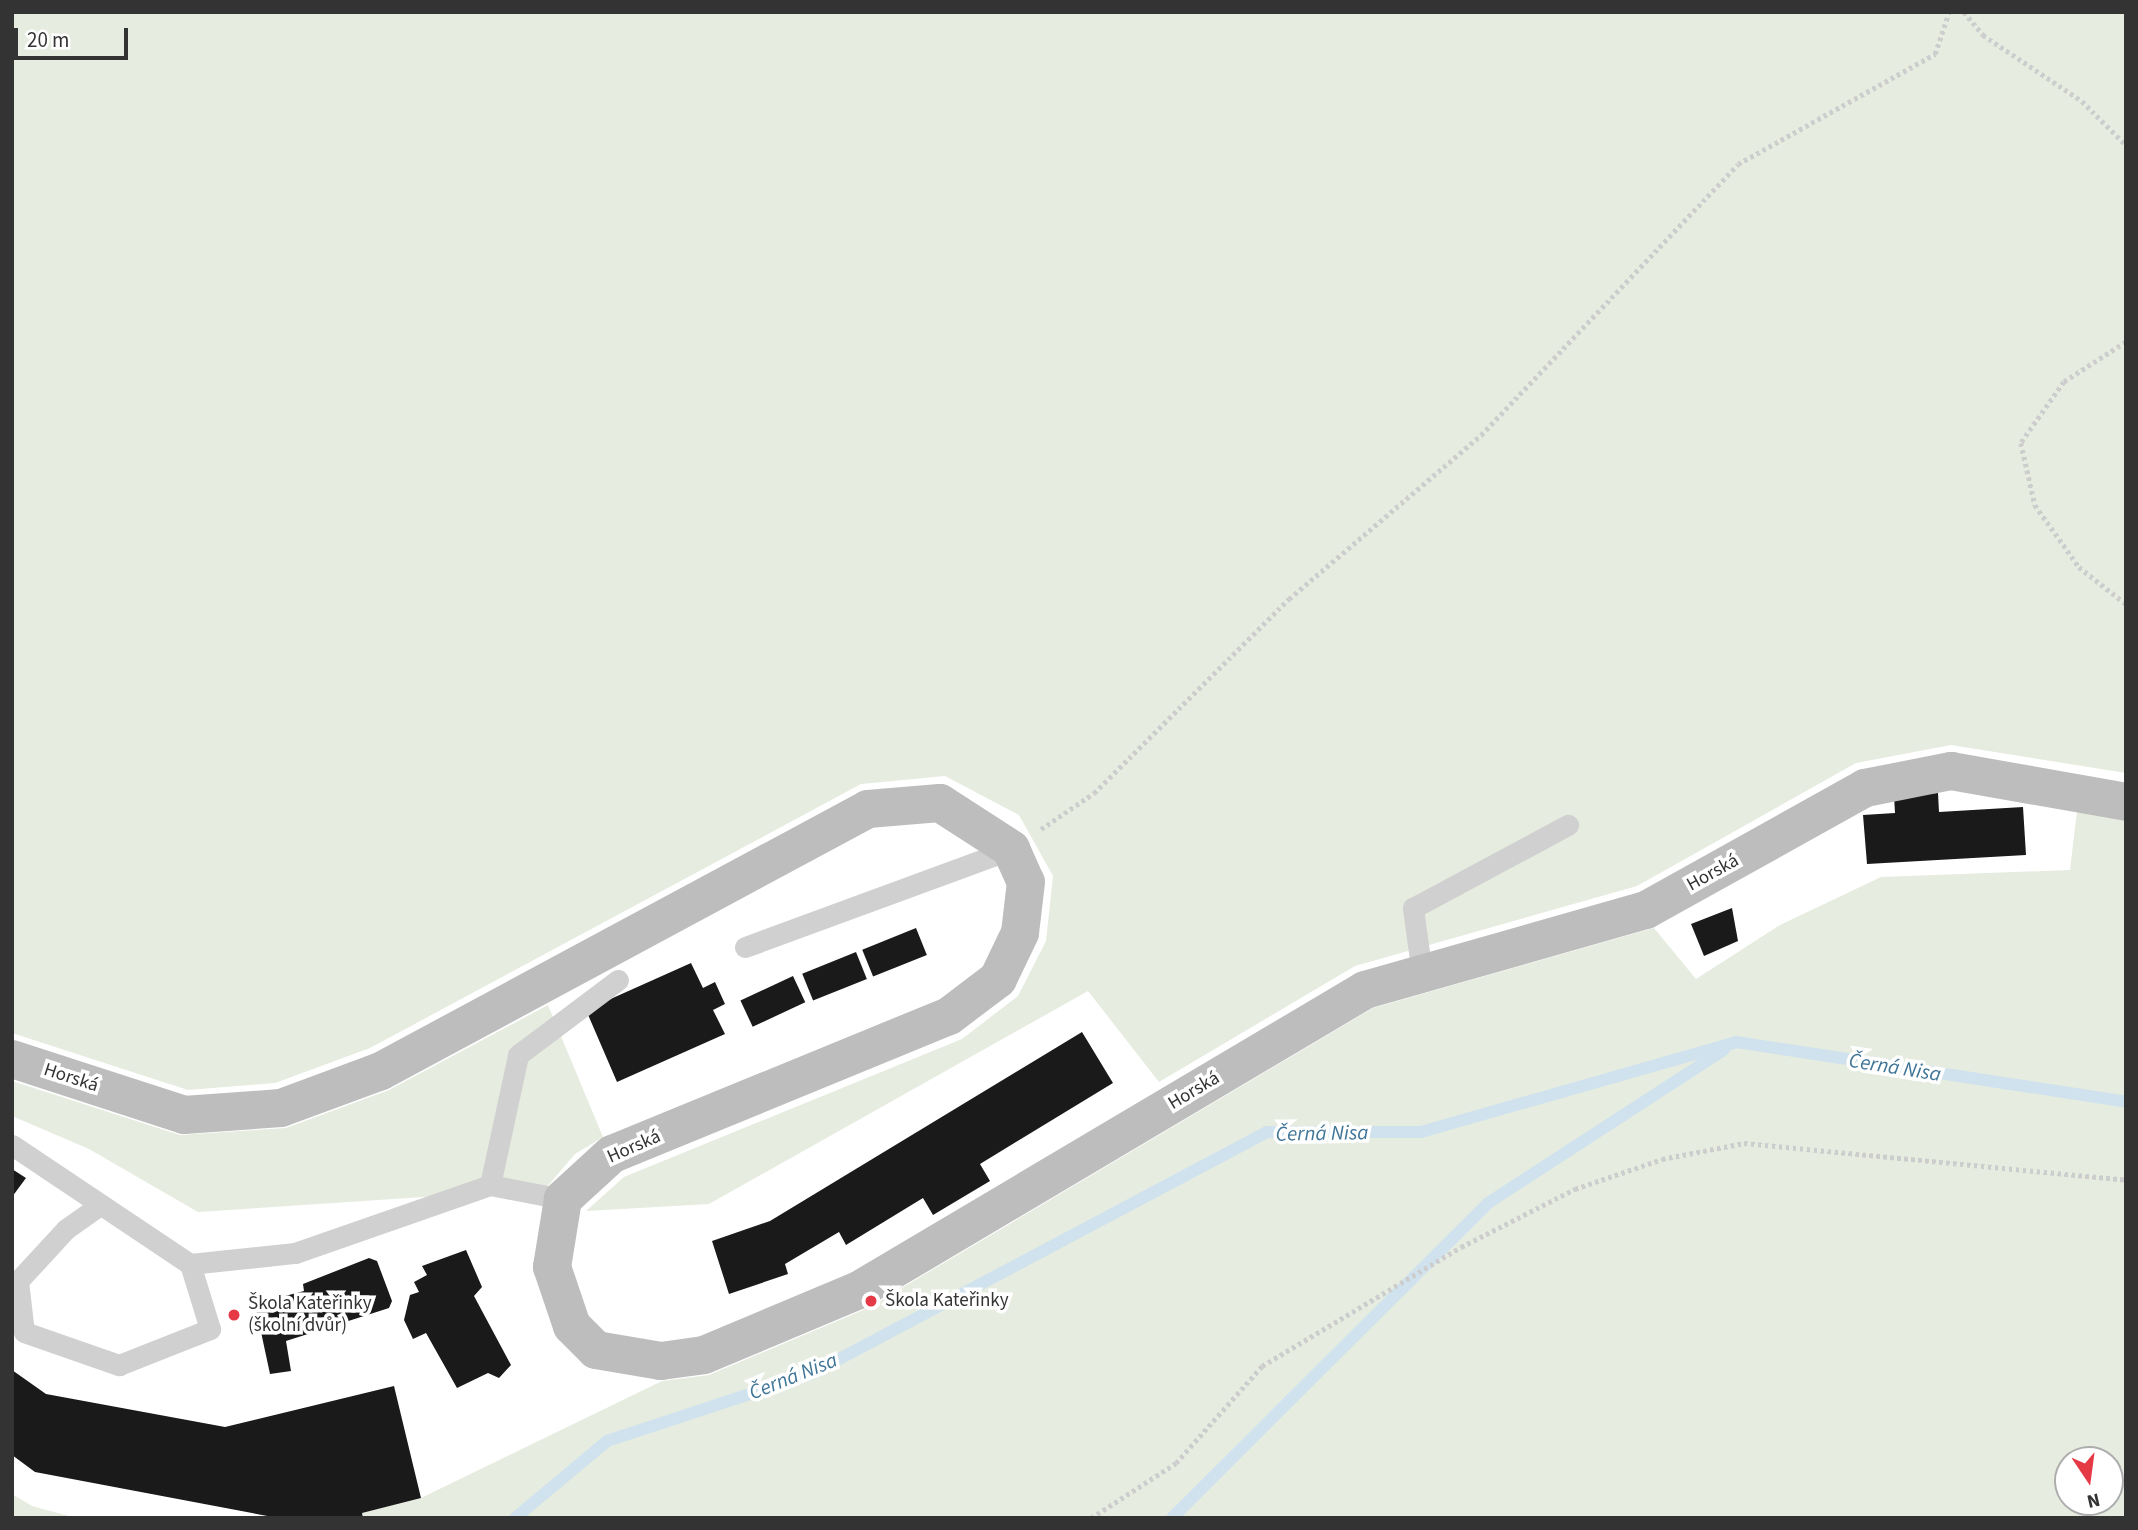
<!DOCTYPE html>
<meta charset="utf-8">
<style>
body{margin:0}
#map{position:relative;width:2138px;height:1530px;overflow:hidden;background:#fff;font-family:"Source Sans 3",sans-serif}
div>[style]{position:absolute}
.green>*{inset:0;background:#e6ecdf}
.stream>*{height:12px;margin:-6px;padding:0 6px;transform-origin:6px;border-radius:6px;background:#cfe2ee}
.building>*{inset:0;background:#1a1a1a;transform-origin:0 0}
.path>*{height:4.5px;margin-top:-2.25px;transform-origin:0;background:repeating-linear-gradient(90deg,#cdcdcd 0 3.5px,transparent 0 7px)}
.lane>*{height:21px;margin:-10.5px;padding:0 10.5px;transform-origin:10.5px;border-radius:10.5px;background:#d0d0d0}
.secondary>*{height:38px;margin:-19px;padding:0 19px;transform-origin:19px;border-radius:19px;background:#bdbdbd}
.dots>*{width:19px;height:19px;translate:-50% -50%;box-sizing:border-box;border:4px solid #fff;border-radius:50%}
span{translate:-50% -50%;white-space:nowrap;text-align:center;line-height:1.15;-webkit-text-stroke:7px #fff;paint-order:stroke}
.street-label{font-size:19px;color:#333}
.poi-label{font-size:19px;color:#333}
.left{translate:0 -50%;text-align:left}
.water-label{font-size:21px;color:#3f7597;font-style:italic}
.frame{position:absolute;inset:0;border:14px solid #333;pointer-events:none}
.north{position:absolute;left:2054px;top:1446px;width:70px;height:70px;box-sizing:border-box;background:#fff;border:2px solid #adadad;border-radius:50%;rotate:167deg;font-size:19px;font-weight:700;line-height:28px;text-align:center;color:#333}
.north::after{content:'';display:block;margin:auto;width:24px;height:32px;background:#e63946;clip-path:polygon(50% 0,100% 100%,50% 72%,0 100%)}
.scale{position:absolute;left:14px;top:28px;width:114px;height:32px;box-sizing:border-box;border:4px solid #333;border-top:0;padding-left:9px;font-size:21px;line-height:24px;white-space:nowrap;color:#333;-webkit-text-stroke:5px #fff;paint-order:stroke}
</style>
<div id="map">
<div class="green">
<i style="clip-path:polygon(12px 12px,2126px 12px,2126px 773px,1951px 745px,1856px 763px,1637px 886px,1355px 966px,1159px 1082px,1088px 991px,709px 1204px,586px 1211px,624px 1177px,962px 1039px,1018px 996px,1046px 941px,1053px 876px,1019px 815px,945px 776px,861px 784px,370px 1048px,275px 1083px,188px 1090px,12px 1033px)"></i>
<i style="clip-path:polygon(evenodd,2077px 811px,2126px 819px,2126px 1518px,363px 1518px,362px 1513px,421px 1498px,662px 1381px,709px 1375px,868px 1308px,1373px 1008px,1654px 928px,1696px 979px,1780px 925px,1881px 877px,2070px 870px,2077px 811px,2068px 1460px,2110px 1460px,2110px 1502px,2068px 1502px,2068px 1460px)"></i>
<i style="clip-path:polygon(548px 1005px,603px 1137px,575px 1154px,545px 1189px,198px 1212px,89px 1149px,12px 1116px,12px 1081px,180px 1135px,286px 1128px,389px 1090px)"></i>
<i style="clip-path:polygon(12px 1494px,32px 1506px,76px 1518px,12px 1518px)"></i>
</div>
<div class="stream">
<i style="left:515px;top:1518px;width:120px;rotate:-39.9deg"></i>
<i style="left:607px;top:1441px;width:215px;rotate:-18.2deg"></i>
<i style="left:811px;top:1374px;width:516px;rotate:-27.95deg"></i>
<i style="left:1267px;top:1132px;width:154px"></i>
<i style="left:1421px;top:1132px;width:328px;rotate:-15.9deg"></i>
<i style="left:1736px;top:1042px;width:395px;rotate:8.7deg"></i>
<i style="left:1172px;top:1518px;width:446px;rotate:-44.9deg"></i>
<i style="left:1488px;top:1203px;width:281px;rotate:-33deg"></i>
</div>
<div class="building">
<i style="clip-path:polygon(1938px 793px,1939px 812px,2023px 807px,2026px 855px,1867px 864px,1863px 815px,1895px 813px,1894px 796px)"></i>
<i style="clip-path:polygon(1732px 908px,1738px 941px,1704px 956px,1691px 924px)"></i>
<i style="left:916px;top:928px;width:29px;height:58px;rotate:68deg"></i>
<i style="left:856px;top:952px;width:29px;height:58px;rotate:68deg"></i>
<i style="clip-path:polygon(691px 963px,703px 988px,715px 982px,725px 1004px,713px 1010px,725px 1034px,617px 1082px,586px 1010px)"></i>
<i style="left:793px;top:976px;width:29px;height:58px;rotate:65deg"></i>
<i style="clip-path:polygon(1082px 1032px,1113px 1083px,980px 1164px,990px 1181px,933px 1215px,923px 1198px,846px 1245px,839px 1232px,785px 1264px,788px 1274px,729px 1294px,712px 1241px,770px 1221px)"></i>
<i style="clip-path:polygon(12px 1169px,26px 1178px,12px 1197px)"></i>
<i style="clip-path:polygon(466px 1250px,482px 1287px,474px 1296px,511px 1365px,499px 1378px,488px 1373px,457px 1388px,426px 1333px,413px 1339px,404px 1320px,410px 1295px,419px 1292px,414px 1282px,427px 1275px,422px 1266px)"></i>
<i style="clip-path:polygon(369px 1258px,377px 1261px,392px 1301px,389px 1308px,286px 1341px,291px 1371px,270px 1374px,255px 1304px,304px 1291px,303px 1284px)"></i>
<i style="clip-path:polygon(12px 1370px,46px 1394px,225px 1427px,394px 1386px,421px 1498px,362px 1513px,363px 1518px,278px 1518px,35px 1472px,12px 1455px)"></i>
</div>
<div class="path">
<i style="left:1964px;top:12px;width:30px;rotate:50deg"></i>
<i style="left:1983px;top:35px;width:119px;rotate:33.7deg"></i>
<i style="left:2082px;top:101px;width:62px;rotate:45deg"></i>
<i style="left:2126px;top:342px;width:74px;rotate:147.2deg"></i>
<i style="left:2064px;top:382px;width:75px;rotate:125.2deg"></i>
<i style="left:2021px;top:443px;width:64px;rotate:77.3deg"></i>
<i style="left:2035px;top:505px;width:76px;rotate:54.6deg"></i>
<i style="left:2079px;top:567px;width:60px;rotate:38.2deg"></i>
<i style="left:1041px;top:829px;width:64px;rotate:-34.2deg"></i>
<i style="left:1094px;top:793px;width:275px;rotate:-44.9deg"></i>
<i style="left:1289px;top:599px;width:253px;rotate:-40.5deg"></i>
<i style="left:1481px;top:435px;width:373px;rotate:-46.5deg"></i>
<i style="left:1738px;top:164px;width:226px;rotate:-29.2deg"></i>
<i style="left:1935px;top:54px;width:44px;rotate:-71.6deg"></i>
<i style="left:1091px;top:1518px;width:101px;rotate:-32.9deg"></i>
<i style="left:1176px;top:1463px;width:130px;rotate:-48.4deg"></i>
<i style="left:1262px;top:1366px;width:232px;rotate:-30.9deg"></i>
<i style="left:1461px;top:1247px;width:128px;rotate:-27deg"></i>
<i style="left:1575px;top:1189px;width:92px;rotate:-19deg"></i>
<i style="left:1662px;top:1159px;width:84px;rotate:-11deg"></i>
<i style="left:1744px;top:1143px;width:384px;rotate:5.5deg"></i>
</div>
<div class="lane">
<i style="left:745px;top:947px;width:283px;rotate:-20.2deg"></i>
<i style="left:1422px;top:974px;width:67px;rotate:-97.8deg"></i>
<i style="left:1413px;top:908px;width:176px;rotate:-28.2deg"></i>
<i style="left:12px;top:1145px;width:214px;rotate:33.8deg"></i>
<i style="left:190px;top:1264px;width:106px;rotate:-6deg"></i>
<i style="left:295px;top:1253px;width:207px;rotate:-19.2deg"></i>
<i style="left:490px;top:1185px;width:74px;rotate:10.9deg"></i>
<i style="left:490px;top:1185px;width:133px;rotate:-77.8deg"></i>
<i style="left:518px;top:1055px;width:125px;rotate:-36.9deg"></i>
<i style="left:100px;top:1205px;width:42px;rotate:144.8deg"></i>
<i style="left:66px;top:1229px;width:71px;rotate:132.7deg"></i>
<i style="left:18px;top:1281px;width:51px;rotate:83.3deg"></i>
<i style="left:24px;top:1332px;width:101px;rotate:19.2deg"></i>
<i style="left:119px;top:1365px;width:98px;rotate:-21.6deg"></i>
<i style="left:210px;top:1329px;width:68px;rotate:-107.1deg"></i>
</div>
<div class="secondary">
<i style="left:12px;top:1059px;width:181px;rotate:18deg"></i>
<i style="left:184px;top:1115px;width:97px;rotate:-4.1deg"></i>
<i style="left:281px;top:1108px;width:107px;rotate:-20.3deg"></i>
<i style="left:381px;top:1071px;width:553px;rotate:-28.28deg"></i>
<i style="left:868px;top:809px;width:72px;rotate:-4.8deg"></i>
<i style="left:940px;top:803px;width:85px;rotate:32.9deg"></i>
<i style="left:1011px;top:849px;width:36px;rotate:66deg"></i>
<i style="left:1026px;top:882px;width:51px;rotate:96.7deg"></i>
<i style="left:1020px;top:933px;width:51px;rotate:115.6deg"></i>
<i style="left:998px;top:979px;width:61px;rotate:142.9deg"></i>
<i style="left:949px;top:1016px;width:364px;rotate:157.7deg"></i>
<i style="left:612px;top:1154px;width:67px;rotate:137.4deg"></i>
<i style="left:563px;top:1199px;width:69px;rotate:99.2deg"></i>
<i style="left:552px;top:1267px;width:62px;rotate:71.3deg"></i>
<i style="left:572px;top:1326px;width:34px;rotate:45deg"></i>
<i style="left:596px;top:1350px;width:66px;rotate:9.6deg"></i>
<i style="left:661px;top:1361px;width:43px;rotate:-7.9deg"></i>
<i style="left:704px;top:1355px;width:168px;rotate:-22.8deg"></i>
<i style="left:859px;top:1290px;width:588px;rotate:-30.66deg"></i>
<i style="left:1365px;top:990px;width:292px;rotate:-15.9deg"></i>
<i style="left:1646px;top:910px;width:251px;rotate:-29.1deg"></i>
<i style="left:1865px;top:788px;width:88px;rotate:-11.2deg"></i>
<i style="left:1951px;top:771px;width:178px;rotate:10deg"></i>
</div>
<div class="dots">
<i style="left:871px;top:1301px;background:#e63946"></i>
<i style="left:234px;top:1315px;background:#e63946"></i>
</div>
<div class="street-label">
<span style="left:1713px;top:873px;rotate:-29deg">Horská</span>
<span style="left:71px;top:1078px;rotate:18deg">Horská</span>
<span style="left:1194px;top:1091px;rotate:-31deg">Horská</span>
<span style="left:634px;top:1147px;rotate:-24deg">Horská</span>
</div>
<div class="poi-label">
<span class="left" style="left:885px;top:1301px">Škola Kateřinky</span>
<span class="left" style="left:248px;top:1315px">Škola Kateřinky<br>(školní dvůr)</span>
</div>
<div class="water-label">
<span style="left:1895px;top:1067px;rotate:9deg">Černá Nisa</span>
<span style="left:1322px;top:1133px;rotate:-1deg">Černá Nisa</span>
<span style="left:793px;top:1376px;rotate:-22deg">Černá Nisa</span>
</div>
<div class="frame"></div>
<div class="north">N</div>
<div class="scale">20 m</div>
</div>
